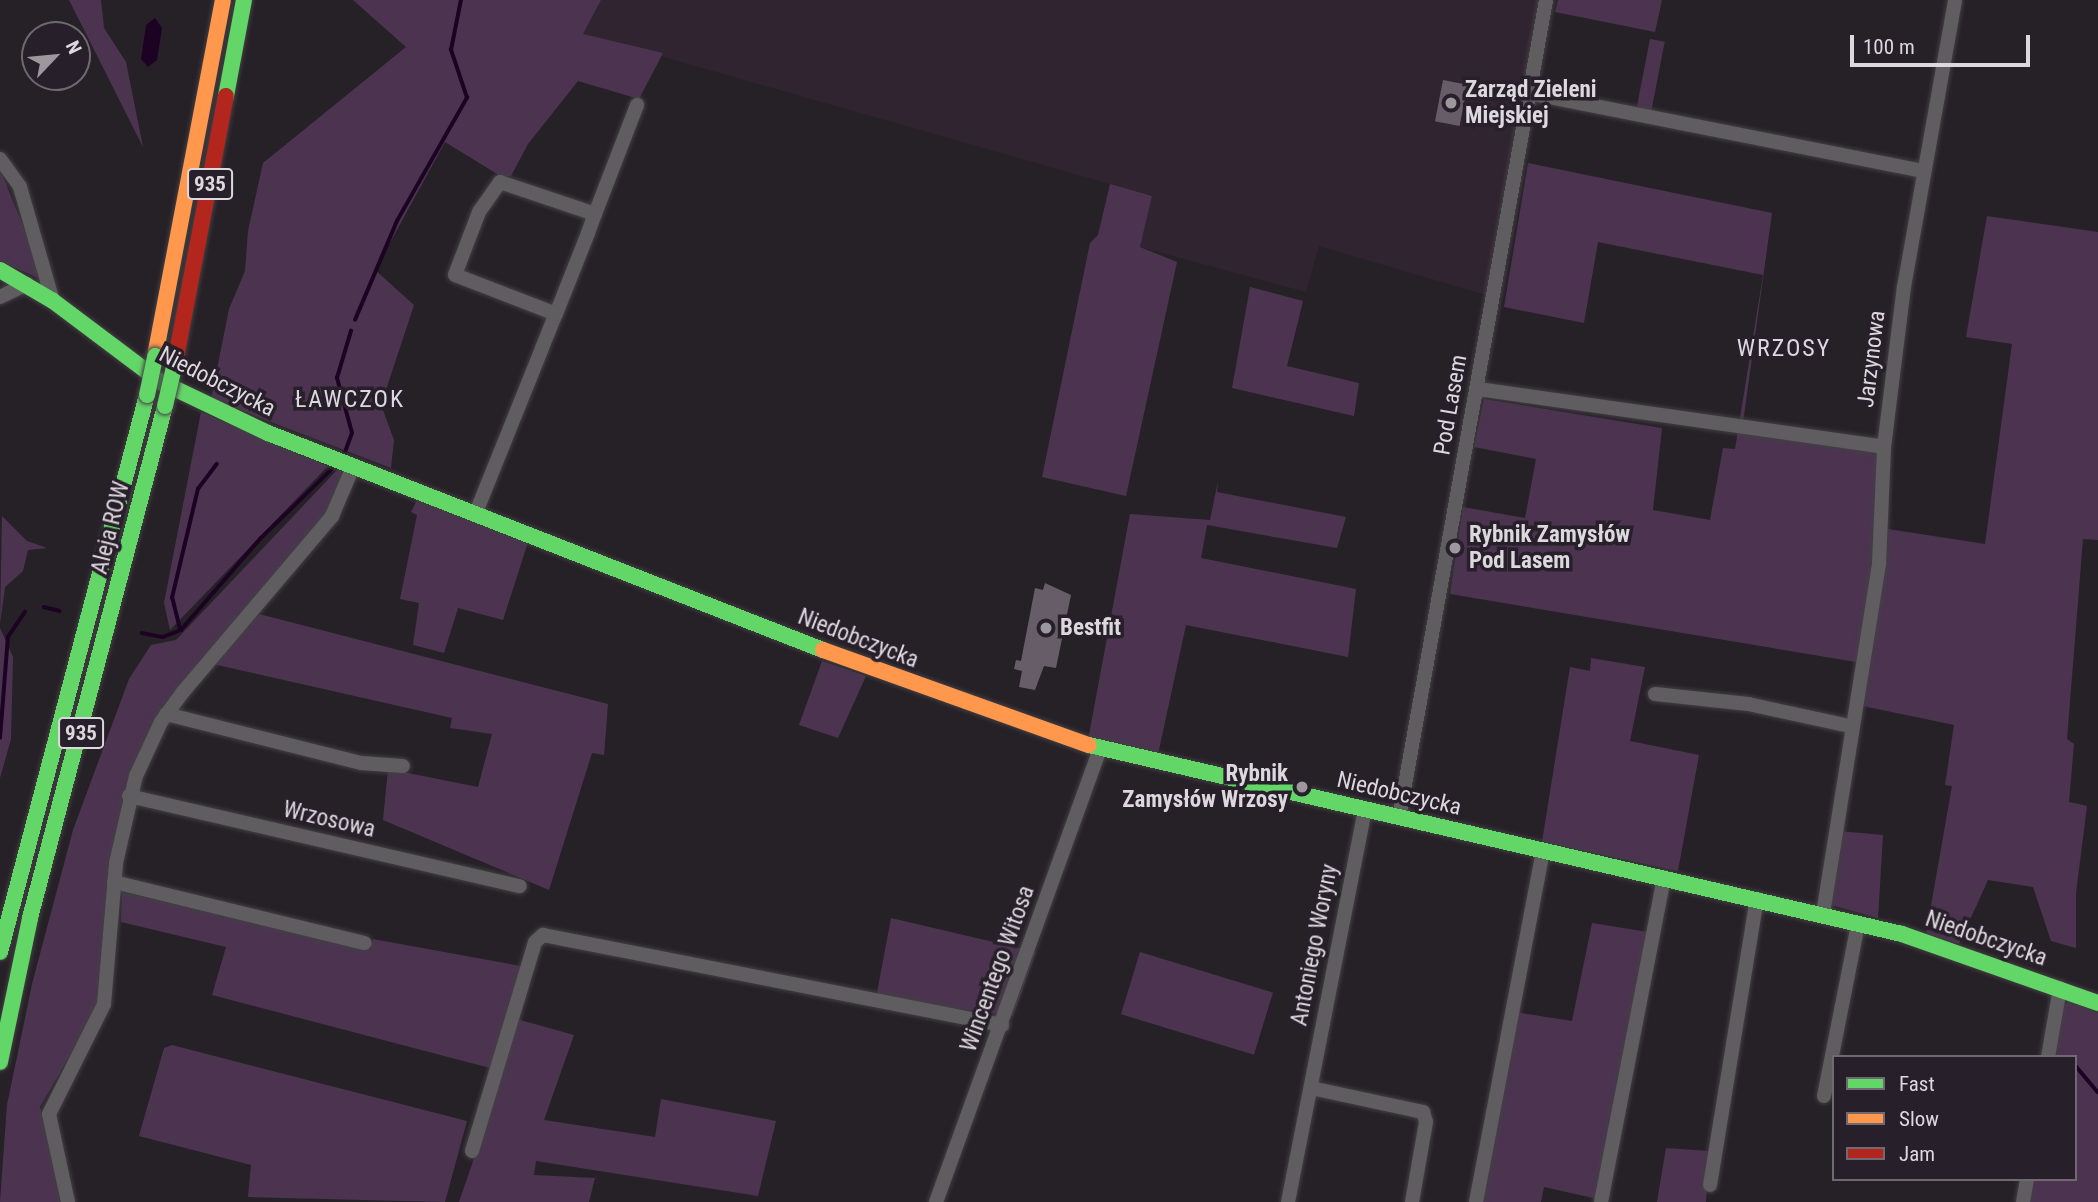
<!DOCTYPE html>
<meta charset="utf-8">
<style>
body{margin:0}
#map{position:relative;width:2098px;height:1202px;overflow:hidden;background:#262127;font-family:"Roboto Condensed",sans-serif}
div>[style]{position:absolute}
.built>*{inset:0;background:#302431}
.green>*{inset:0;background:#4c3451;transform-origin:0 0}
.water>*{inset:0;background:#1d0323}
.stream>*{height:3.5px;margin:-1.75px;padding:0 1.75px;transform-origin:1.75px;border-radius:1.75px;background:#1d0323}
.building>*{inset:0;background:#675d69;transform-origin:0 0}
.roads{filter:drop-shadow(0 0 2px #423f43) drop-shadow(0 0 2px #423f43)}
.street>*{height:14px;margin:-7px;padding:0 7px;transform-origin:7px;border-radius:7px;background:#5f5d5f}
.fast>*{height:16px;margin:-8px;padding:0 8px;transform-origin:8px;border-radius:8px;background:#63d668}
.slow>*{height:16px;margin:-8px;padding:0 8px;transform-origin:8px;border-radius:8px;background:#ff974d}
.jam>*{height:16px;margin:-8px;padding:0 8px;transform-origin:8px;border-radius:8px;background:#b3261e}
.bridges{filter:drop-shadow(0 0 2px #423f43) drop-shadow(0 0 2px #423f43)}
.fast-bridge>*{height:16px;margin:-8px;padding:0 8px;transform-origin:8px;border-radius:8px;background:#63d668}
.dots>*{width:19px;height:19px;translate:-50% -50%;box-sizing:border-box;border:4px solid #271f29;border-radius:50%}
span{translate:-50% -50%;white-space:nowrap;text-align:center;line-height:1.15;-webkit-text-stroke:7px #271f29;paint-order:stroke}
.shield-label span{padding:2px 5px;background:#271f29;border:2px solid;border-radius:5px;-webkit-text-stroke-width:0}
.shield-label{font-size:21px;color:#ddd7de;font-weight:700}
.poi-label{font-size:23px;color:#ddd7de;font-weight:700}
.left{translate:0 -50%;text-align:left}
.right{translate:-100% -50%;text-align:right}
.street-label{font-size:23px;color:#ddd7de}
.neighbourhood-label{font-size:24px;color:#ddd7de;letter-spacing:2px}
.legend{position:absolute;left:1832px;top:1055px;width:245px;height:126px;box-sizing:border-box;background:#271f29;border:2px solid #706971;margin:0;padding:9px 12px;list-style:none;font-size:21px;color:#ddd7de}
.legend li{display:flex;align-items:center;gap:14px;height:35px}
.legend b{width:35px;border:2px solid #706971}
.north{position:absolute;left:21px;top:21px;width:70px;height:70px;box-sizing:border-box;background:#271f29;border:2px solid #706971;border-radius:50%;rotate:64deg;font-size:19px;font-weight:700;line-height:28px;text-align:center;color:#ddd7de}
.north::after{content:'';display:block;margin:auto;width:24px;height:32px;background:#9d979e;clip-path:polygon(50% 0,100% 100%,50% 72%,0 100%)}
.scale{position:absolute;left:1850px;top:35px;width:180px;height:32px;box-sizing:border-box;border:4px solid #ddd7de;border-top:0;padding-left:9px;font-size:21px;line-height:24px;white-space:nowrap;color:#ddd7de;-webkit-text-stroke:5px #271f29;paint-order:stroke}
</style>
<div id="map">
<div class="built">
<i style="clip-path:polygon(601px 0,1540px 0,1486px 295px,1319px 246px,1306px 292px,1140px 247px,1152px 196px,583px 34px)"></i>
</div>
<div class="green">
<i style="clip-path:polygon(69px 0,101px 0,104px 28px,126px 62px,143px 147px)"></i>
<i style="clip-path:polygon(353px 0,601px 0,583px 34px,663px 53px,639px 99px,578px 81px,528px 144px,511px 176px,502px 177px,445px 142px,375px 270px,414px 305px,381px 405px,394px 440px,391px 468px,211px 399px,229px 309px,245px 271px,248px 231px,263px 163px,406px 47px)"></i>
<i style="clip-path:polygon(1558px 0,1662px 0,1655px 32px,1555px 12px)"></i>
<i style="left:1650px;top:39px;width:15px;height:71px;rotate:11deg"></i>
<i style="clip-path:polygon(1528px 163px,1772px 213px,1743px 423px,1890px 440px,1888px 529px,1985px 544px,2012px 344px,1966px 337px,1987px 216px,2098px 232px,2098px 540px,2083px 539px,2067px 739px,2074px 744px,2069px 802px,2087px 806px,2076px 893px,2076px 948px,2051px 941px,2033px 887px,1988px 880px,1959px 944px,1926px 934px,1952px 786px,1945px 785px,1954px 725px,1863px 706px,1856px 662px,1450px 594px,1463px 507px,1525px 518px,1536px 459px,1474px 447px,1484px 399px,1662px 428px,1653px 510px,1710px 520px,1723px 448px,1735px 449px,1763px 275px,1598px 242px,1584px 323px,1504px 307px)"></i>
<i style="clip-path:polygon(0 169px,32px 248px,38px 278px,0 261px)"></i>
<i style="clip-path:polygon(1110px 184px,1152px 196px,1140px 247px,1177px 262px,1126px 496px,1042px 477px,1090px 243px,1098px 235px)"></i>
<i style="clip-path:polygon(1250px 287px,1303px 301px,1287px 366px,1359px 383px,1354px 416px,1232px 388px)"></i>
<i style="clip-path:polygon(201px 412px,328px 466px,170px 630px,164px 603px)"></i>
<i style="clip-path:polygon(338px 469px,346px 474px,331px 511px,182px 687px,123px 798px,100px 1004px,40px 1107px,62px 1202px,0 1202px,7px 1105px,32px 984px,73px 830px,129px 679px,151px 645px,176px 640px)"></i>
<i style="clip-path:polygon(1218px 481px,1217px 492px,1346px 517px,1337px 548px,1207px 525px,1201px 558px,1356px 589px,1348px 657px,1186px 625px,1157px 759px,1088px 740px,1130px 514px,1210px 520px)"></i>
<i style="clip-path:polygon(418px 498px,528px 542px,503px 620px,458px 608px,444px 653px,413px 645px,419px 603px,400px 599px,417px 515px,411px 512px)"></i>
<i style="clip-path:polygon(2px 516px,27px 541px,47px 548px,28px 550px,23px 571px,5px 587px,0 624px)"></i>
<i style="clip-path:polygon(259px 614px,608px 704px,604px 755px,592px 753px,549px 890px,383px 820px,388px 769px,478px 787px,492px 734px,450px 728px,452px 718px,213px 664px)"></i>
<i style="clip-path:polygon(0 628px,13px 657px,11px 739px,0 778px)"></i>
<i style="clip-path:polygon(1591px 658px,1645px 667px,1630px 741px,1699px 755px,1678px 871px,1542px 842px,1570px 667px,1590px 671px)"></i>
<i style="clip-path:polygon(822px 661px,866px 676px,838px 738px,799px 725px)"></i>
<i style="clip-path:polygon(1839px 831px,1883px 835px,1878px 918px,1831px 905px)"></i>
<i style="clip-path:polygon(122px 892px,370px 949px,373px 939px,526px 967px,513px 1018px,574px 1035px,544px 1120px,655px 1137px,661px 1099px,776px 1121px,758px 1196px,536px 1161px,534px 1175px,595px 1178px,589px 1202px,459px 1202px,487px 1121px,490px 1068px,212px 995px,226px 947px,121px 922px)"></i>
<i style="clip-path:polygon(891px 918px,1036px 952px,1013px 1016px,876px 998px)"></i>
<i style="clip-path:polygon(1592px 923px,1648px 932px,1598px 1199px,1544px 1187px,1541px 1202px,1478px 1202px,1514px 1012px,1572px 1021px)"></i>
<i style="left:1140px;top:952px;width:139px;height:65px;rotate:17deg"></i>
<i style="clip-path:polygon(2070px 1001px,2098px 1013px,2098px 1202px,2028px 1202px,2032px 1179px,2075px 1179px,2075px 1057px,2053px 1057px,2060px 1008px)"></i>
<i style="clip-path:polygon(172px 1045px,467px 1121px,445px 1202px,248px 1197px,251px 1165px,139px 1136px,164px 1048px)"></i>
<i style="clip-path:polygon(1666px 1148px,1709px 1151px,1706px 1202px,1657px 1202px)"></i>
</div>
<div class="water">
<i style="clip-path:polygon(155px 18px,162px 28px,157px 60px,148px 67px,141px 59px,146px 25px)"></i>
</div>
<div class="stream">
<i style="left:355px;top:320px;width:108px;rotate:-67deg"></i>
<i style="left:397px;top:221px;width:142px;rotate:-60.4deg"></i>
<i style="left:467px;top:98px;width:51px;rotate:-108.4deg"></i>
<i style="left:451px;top:50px;width:51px;rotate:-78.7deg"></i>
<i style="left:344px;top:455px;width:23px;rotate:-70deg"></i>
<i style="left:352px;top:433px;width:57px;rotate:-105.3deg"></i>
<i style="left:337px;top:378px;width:49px;rotate:-73.4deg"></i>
<i style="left:44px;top:607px;width:16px;rotate:14deg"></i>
<i style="left:180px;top:629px;width:32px;rotate:-104deg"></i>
<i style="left:172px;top:598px;width:112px;rotate:-76.6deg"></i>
<i style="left:198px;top:489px;width:31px;rotate:-53deg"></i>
<i style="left:142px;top:633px;width:21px;rotate:11deg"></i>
<i style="left:163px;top:637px;width:19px;rotate:-21deg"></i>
<i style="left:181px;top:630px;width:121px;rotate:-49deg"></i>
<i style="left:260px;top:539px;width:100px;rotate:-44.2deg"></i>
<i style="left:0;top:738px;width:101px;rotate:-85.5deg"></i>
<i style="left:8px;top:637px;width:30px;rotate:-56deg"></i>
<i style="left:2076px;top:1066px;width:34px;rotate:50deg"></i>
</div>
<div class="building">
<i style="left:1443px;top:80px;width:25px;height:42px;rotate:11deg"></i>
<i style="clip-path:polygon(1045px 583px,1071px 595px,1056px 668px,1044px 666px,1035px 690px,1019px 687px,1022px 671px,1014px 669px,1016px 660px,1021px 661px,1035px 588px,1043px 590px)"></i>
</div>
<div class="roads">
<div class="street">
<i style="left:1529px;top:93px;width:403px;rotate:11.2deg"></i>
<i style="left:0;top:159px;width:34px;rotate:54deg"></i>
<i style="left:20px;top:187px;width:119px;rotate:73.9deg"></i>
<i style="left:595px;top:214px;width:117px;rotate:-68.9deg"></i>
<i style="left:0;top:297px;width:30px;rotate:-26deg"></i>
<i style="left:1478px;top:389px;width:410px;rotate:8.1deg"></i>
<i style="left:475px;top:515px;width:180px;rotate:-68.1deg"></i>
<i style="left:542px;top:348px;width:37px;rotate:-68deg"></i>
<i style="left:556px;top:314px;width:87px;rotate:-68.4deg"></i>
<i style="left:588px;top:233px;width:20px;rotate:-70deg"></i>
<i style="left:595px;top:214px;width:100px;rotate:-161.4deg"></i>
<i style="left:500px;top:182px;width:37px;rotate:125deg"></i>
<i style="left:479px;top:212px;width:67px;rotate:110.9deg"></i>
<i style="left:455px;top:275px;width:108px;rotate:21.1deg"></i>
<i style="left:1655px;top:694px;width:94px;rotate:6.1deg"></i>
<i style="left:1748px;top:704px;width:104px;rotate:12.2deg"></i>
<i style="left:166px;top:714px;width:201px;rotate:14.1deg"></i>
<i style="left:361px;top:763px;width:42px;rotate:4.1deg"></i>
<i style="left:129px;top:796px;width:401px;rotate:13deg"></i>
<i style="left:1399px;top:818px;width:831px;rotate:-79.81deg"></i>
<i style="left:114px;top:882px;width:258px;rotate:13.7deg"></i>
<i style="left:1823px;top:914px;width:355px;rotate:-80.9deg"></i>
<i style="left:1879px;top:563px;width:116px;rotate:-87.5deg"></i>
<i style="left:1884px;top:447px;width:161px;rotate:-82.9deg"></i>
<i style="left:1904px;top:287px;width:291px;rotate:-79.9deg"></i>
<i style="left:2048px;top:1057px;width:70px;rotate:-80.1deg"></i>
<i style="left:1311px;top:1088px;width:115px;rotate:12.1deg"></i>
<i style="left:1423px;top:1112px;width:10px;rotate:73deg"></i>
<i style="left:1426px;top:1122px;width:81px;rotate:99.9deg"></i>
<i style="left:1824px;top:1096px;width:175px;rotate:-78.8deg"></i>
<i style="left:472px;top:1151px;width:218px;rotate:-73.2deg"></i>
<i style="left:535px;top:942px;width:11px;rotate:-41deg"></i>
<i style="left:543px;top:935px;width:468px;rotate:11.1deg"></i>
<i style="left:1710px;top:1185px;width:290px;rotate:-80.7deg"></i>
<i style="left:68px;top:1202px;width:90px;rotate:-102.2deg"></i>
<i style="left:49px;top:1114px;width:123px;rotate:-63.4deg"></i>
<i style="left:104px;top:1004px;width:142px;rotate:-85.1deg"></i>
<i style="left:116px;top:863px;width:89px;rotate:-77.1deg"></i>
<i style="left:136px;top:776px;width:60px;rotate:-65.2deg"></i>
<i style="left:161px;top:722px;width:37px;rotate:-54deg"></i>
<i style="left:183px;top:692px;width:231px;rotate:-49.7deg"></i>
<i style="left:332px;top:516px;width:53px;rotate:-66.8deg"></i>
<i style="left:936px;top:1202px;width:481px;rotate:-70.1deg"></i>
<i style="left:1288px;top:1202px;width:399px;rotate:-78.9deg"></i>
<i style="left:1476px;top:1202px;width:358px;rotate:-79.2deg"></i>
<i style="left:1601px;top:1202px;width:331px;rotate:-79deg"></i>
<i style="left:2023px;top:1202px;width:23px;rotate:-80deg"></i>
</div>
<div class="fast">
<i style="left:226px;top:96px;width:98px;rotate:-79.4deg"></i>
<i style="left:0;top:270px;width:61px;rotate:30.3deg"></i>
<i style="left:53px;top:301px;width:135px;rotate:36.9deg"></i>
<i style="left:161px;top:382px;width:119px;rotate:25.5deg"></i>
<i style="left:268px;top:433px;width:596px;rotate:21.36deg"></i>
<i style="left:1089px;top:745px;width:835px;rotate:13.09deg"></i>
<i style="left:1902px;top:934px;width:208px;rotate:19.4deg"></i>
<i style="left:0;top:952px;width:576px;rotate:-75.22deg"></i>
<i style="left:0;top:1062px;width:147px;rotate:-78.2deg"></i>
<i style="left:30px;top:918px;width:529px;rotate:-75.23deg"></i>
</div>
<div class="slow">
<i style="left:155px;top:356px;width:362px;rotate:-79.2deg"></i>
<i style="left:823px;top:650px;width:282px;rotate:19.7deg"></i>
</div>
<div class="jam">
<i style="left:174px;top:368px;width:277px;rotate:-79.2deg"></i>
</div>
</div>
<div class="bridges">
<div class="fast-bridge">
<i style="left:147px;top:395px;width:40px;rotate:-78deg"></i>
<i style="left:165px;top:406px;width:39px;rotate:-77deg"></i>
</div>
</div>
<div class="dots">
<i style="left:1451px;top:103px;background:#9d979e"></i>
<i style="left:1455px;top:548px;background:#9d979e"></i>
<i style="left:1046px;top:628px;background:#9d979e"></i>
<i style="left:1302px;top:787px;background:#9d979e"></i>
</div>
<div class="shield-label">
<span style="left:210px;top:184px">935</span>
<span style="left:81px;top:733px">935</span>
</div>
<div class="poi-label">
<span class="left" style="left:1465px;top:103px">Zarząd Zieleni<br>Miejskiej</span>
<span class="left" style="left:1469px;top:548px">Rybnik Zamysłów<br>Pod Lasem</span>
<span class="left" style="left:1060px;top:628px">Bestfit</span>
<span class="right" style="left:1288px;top:787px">Rybnik<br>Zamysłów Wrzosy</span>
</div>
<div class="street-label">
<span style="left:1872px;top:359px;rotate:-83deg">Jarzynowa</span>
<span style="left:217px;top:382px;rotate:27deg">Niedobczycka</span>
<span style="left:1451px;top:405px;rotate:-80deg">Pod Lasem</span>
<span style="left:111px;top:528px;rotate:-76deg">Aleja ROW</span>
<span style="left:858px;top:639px;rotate:21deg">Niedobczycka</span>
<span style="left:1399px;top:794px;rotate:13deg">Niedobczycka</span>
<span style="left:329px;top:820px;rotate:13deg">Wrzosowa</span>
<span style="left:1986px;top:939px;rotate:19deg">Niedobczycka</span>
<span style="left:1315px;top:945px;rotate:-79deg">Antoniego Woryny</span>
<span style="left:998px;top:969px;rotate:-70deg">Wincentego Witosa</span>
</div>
<div class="neighbourhood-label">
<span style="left:1784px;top:349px">WRZOSY</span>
<span style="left:350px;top:400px">ŁAWCZOK</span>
</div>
<ul class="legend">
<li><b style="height:9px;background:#63d668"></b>Fast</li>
<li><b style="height:9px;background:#ff974d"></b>Slow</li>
<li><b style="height:9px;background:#b3261e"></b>Jam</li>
</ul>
<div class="north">N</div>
<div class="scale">100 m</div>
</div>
